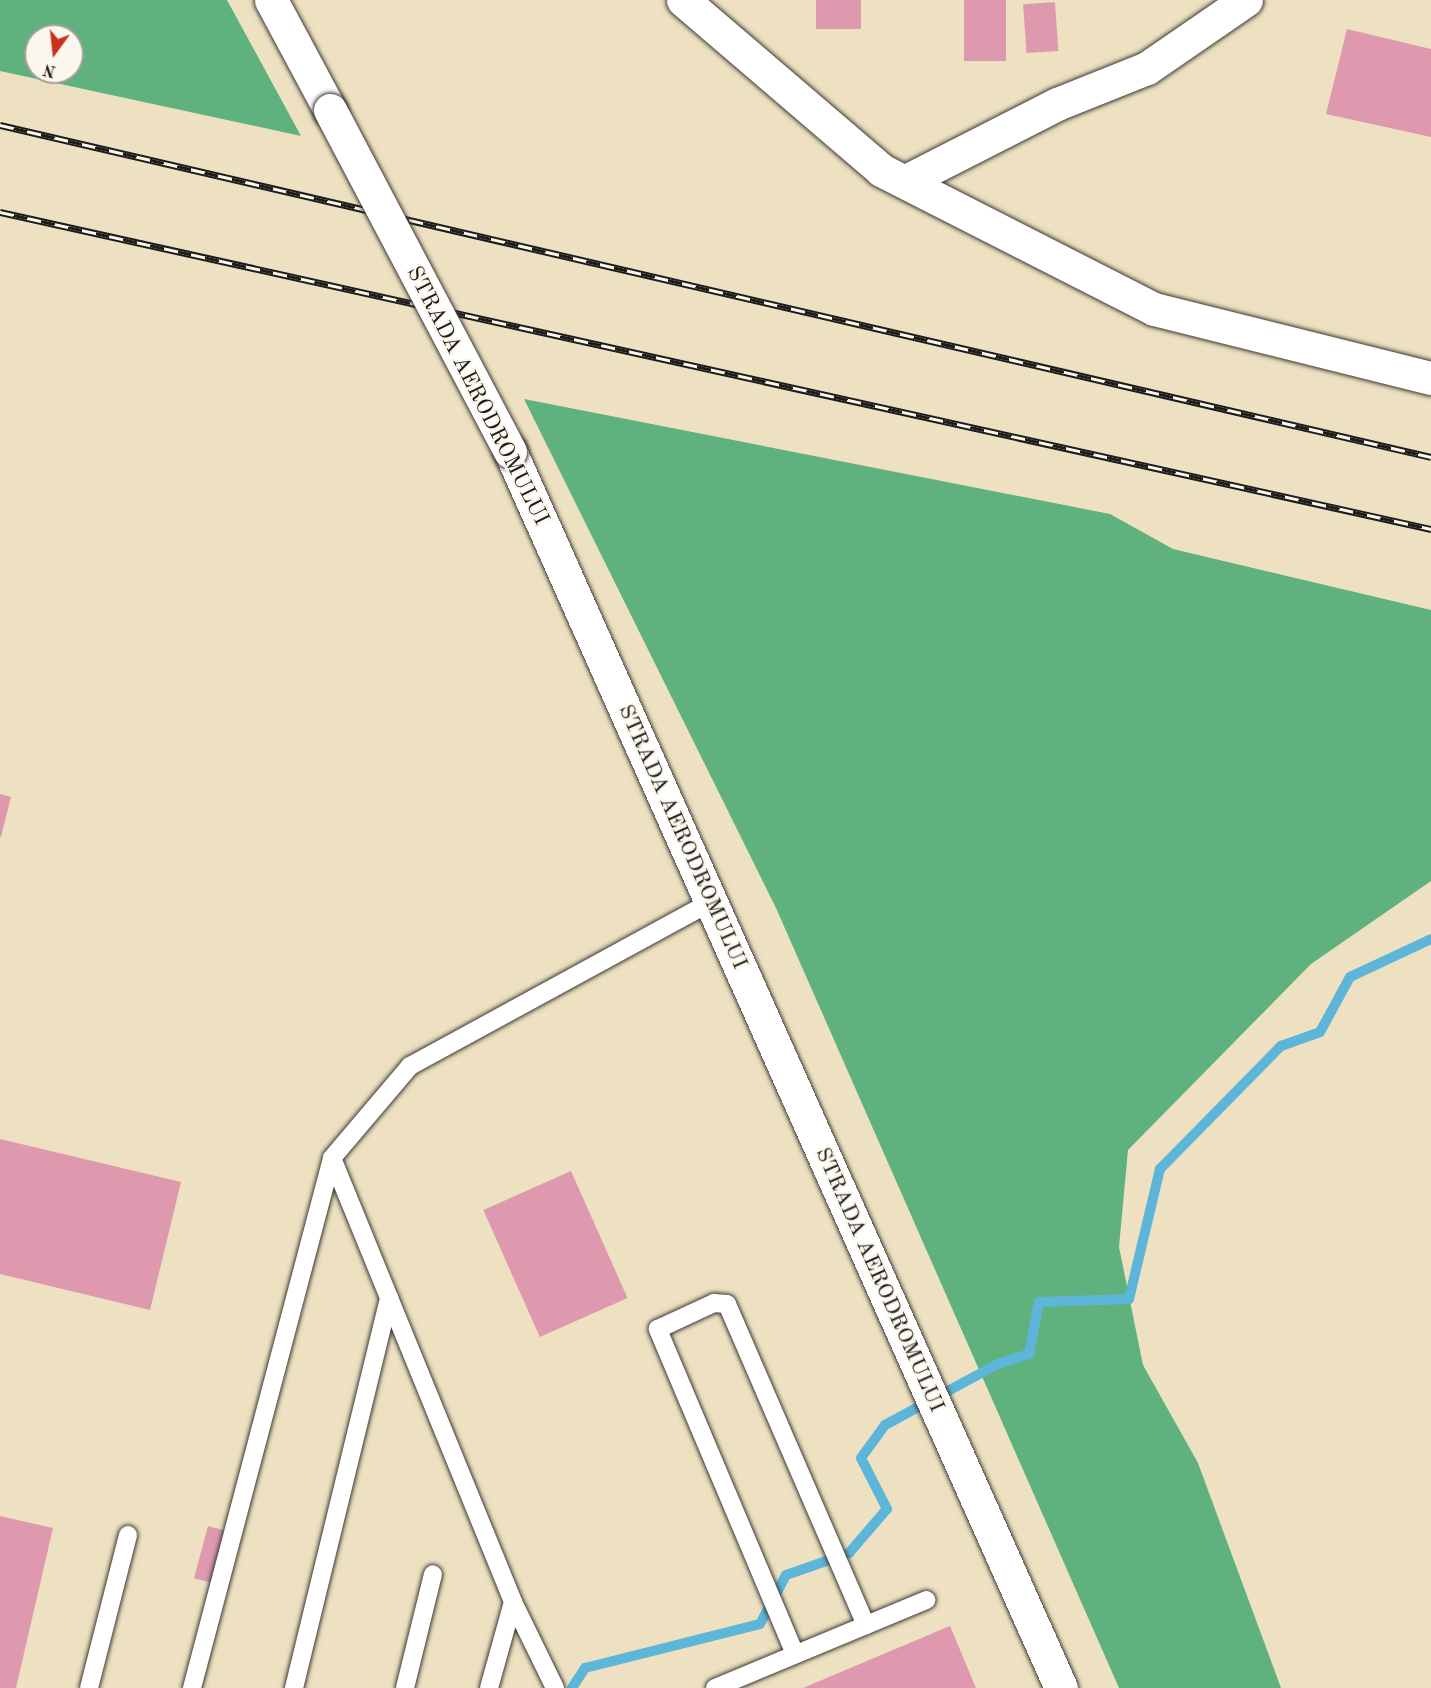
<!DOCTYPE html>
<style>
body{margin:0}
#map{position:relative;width:1431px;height:1688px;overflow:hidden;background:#eee1c1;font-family:"Old Standard TT",serif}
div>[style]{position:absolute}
.forest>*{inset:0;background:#5fb27e}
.stream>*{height:10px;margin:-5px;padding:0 5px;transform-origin:5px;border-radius:5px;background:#5db5da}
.building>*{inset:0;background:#de99af;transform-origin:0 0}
.roads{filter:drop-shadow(0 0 2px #3c3a35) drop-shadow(0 0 2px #3c3a35)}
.service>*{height:18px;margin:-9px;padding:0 9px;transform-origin:9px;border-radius:9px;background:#fff}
.minor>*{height:33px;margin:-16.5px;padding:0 16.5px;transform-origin:16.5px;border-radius:16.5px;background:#fff}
.trunk>*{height:33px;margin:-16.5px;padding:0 16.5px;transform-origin:16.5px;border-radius:16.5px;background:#fff}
.rail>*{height:7px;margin-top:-3.5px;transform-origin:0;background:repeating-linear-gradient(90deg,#fbf7ec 0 14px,#1c1c1c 0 28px);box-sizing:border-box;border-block:2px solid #1c1c1c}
.bridges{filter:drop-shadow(0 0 2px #3c3a35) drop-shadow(0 0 2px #3c3a35)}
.trunk-bridge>*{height:33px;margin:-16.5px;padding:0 16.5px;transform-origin:16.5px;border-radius:16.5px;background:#fff}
span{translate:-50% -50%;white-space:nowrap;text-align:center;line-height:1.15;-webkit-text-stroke:4.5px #fbf7ec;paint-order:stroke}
.street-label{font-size:22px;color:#1c1c1c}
.north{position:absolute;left:24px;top:24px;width:60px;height:60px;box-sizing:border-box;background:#fbf7ec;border:2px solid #a29f99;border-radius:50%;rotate:195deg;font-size:16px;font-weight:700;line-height:24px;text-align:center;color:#1c1c1c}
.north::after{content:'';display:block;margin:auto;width:21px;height:27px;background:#c8321e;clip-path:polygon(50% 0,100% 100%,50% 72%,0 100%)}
</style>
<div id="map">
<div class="forest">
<i style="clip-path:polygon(evenodd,0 0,227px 0,301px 136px,0 71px,0 0,36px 36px,72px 36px,72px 72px,36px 72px,36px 36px)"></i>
<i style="clip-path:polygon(524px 399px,1110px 514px,1173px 549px,1431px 610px,1431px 881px,1311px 964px,1128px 1150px,1119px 1247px,1143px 1365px,1198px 1463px,1281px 1688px,1119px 1688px,776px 908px)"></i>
</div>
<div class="stream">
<i style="left:572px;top:1688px;width:24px;rotate:-57deg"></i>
<i style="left:585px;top:1668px;width:180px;rotate:-14.1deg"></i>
<i style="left:760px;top:1624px;width:55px;rotate:-62deg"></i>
<i style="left:786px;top:1575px;width:67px;rotate:-19.2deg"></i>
<i style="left:849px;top:1553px;width:58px;rotate:-49.2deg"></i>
<i style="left:887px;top:1509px;width:57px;rotate:-117deg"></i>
<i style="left:861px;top:1458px;width:41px;rotate:-54deg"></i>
<i style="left:885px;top:1425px;width:128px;rotate:-28.4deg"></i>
<i style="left:998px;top:1364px;width:33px;rotate:-18deg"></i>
<i style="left:1029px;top:1354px;width:53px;rotate:-79.1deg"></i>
<i style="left:1039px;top:1302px;width:90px;rotate:-1.9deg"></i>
<i style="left:1129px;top:1299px;width:134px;rotate:-76.6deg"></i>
<i style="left:1160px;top:1169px;width:173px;rotate:-45.5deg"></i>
<i style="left:1281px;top:1046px;width:41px;rotate:-19.7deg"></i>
<i style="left:1320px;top:1032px;width:63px;rotate:-61.4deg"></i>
<i style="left:1350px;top:977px;width:89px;rotate:-25.1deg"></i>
</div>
<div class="building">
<i style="left:816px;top:0;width:45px;height:29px"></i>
<i style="left:964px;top:0;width:42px;height:61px"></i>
<i style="left:1055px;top:2px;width:49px;height:32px;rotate:86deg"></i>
<i style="clip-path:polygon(1347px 29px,1431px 49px,1431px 137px,1326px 114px)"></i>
<i style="clip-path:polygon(0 794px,11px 797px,1px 837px,0 837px)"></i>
<i style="clip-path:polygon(0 1139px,181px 1182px,150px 1310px,0 1274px)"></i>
<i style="left:571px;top:1171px;width:139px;height:96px;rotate:66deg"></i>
<i style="clip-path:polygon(0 1516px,53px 1528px,16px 1688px,0 1688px)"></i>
<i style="left:208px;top:1526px;width:20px;height:54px;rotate:15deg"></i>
<i style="clip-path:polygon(950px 1626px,976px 1688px,803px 1688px,945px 1628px)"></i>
</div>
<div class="roads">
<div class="service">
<i style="left:332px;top:1158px;width:479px;rotate:67.8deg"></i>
<i style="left:513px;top:1602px;width:96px;rotate:64deg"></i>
<i style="left:795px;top:1654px;width:353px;rotate:-112.9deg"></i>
<i style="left:658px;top:1329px;width:62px;rotate:-24.9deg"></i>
<i style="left:714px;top:1303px;width:13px;rotate:4deg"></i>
<i style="left:727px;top:1304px;width:350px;rotate:66.6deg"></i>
<i style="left:89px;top:1688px;width:158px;rotate:-75.7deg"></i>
<i style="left:192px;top:1688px;width:548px;rotate:-75.2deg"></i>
<i style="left:332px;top:1158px;width:121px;rotate:-49.7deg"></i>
<i style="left:410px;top:1066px;width:343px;rotate:-28.6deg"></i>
<i style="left:294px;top:1688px;width:402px;rotate:-76.3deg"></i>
<i style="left:405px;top:1688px;width:117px;rotate:-76.2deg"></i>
<i style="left:489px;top:1688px;width:89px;rotate:-74.4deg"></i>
<i style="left:715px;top:1688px;width:229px;rotate:-22.6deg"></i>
</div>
<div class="minor">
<i style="left:683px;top:0;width:261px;rotate:40.6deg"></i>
<i style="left:881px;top:170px;width:306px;rotate:27deg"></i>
<i style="left:1154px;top:309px;width:285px;rotate:14deg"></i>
<i style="left:906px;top:181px;width:169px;rotate:-27deg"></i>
<i style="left:1057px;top:104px;width:97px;rotate:-21.8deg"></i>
<i style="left:1147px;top:68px;width:120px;rotate:-34.5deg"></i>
</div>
<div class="trunk">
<i style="left:271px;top:0;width:125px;rotate:61.8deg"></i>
<i style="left:510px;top:451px;width:1354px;rotate:65.99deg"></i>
</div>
</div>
<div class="rail">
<i style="left:0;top:125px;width:1469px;rotate:13.06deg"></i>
<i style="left:0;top:212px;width:1466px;rotate:12.49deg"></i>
</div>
<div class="bridges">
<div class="trunk-bridge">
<i style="left:330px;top:110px;width:386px;rotate:62.2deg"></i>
</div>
</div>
<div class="street-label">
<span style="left:477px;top:396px;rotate:63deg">STRADA AERODROMULUI</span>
<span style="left:682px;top:837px;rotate:66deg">STRADA AERODROMULUI</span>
<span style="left:879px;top:1280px;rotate:66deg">STRADA AERODROMULUI</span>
</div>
<div class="north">N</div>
</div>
